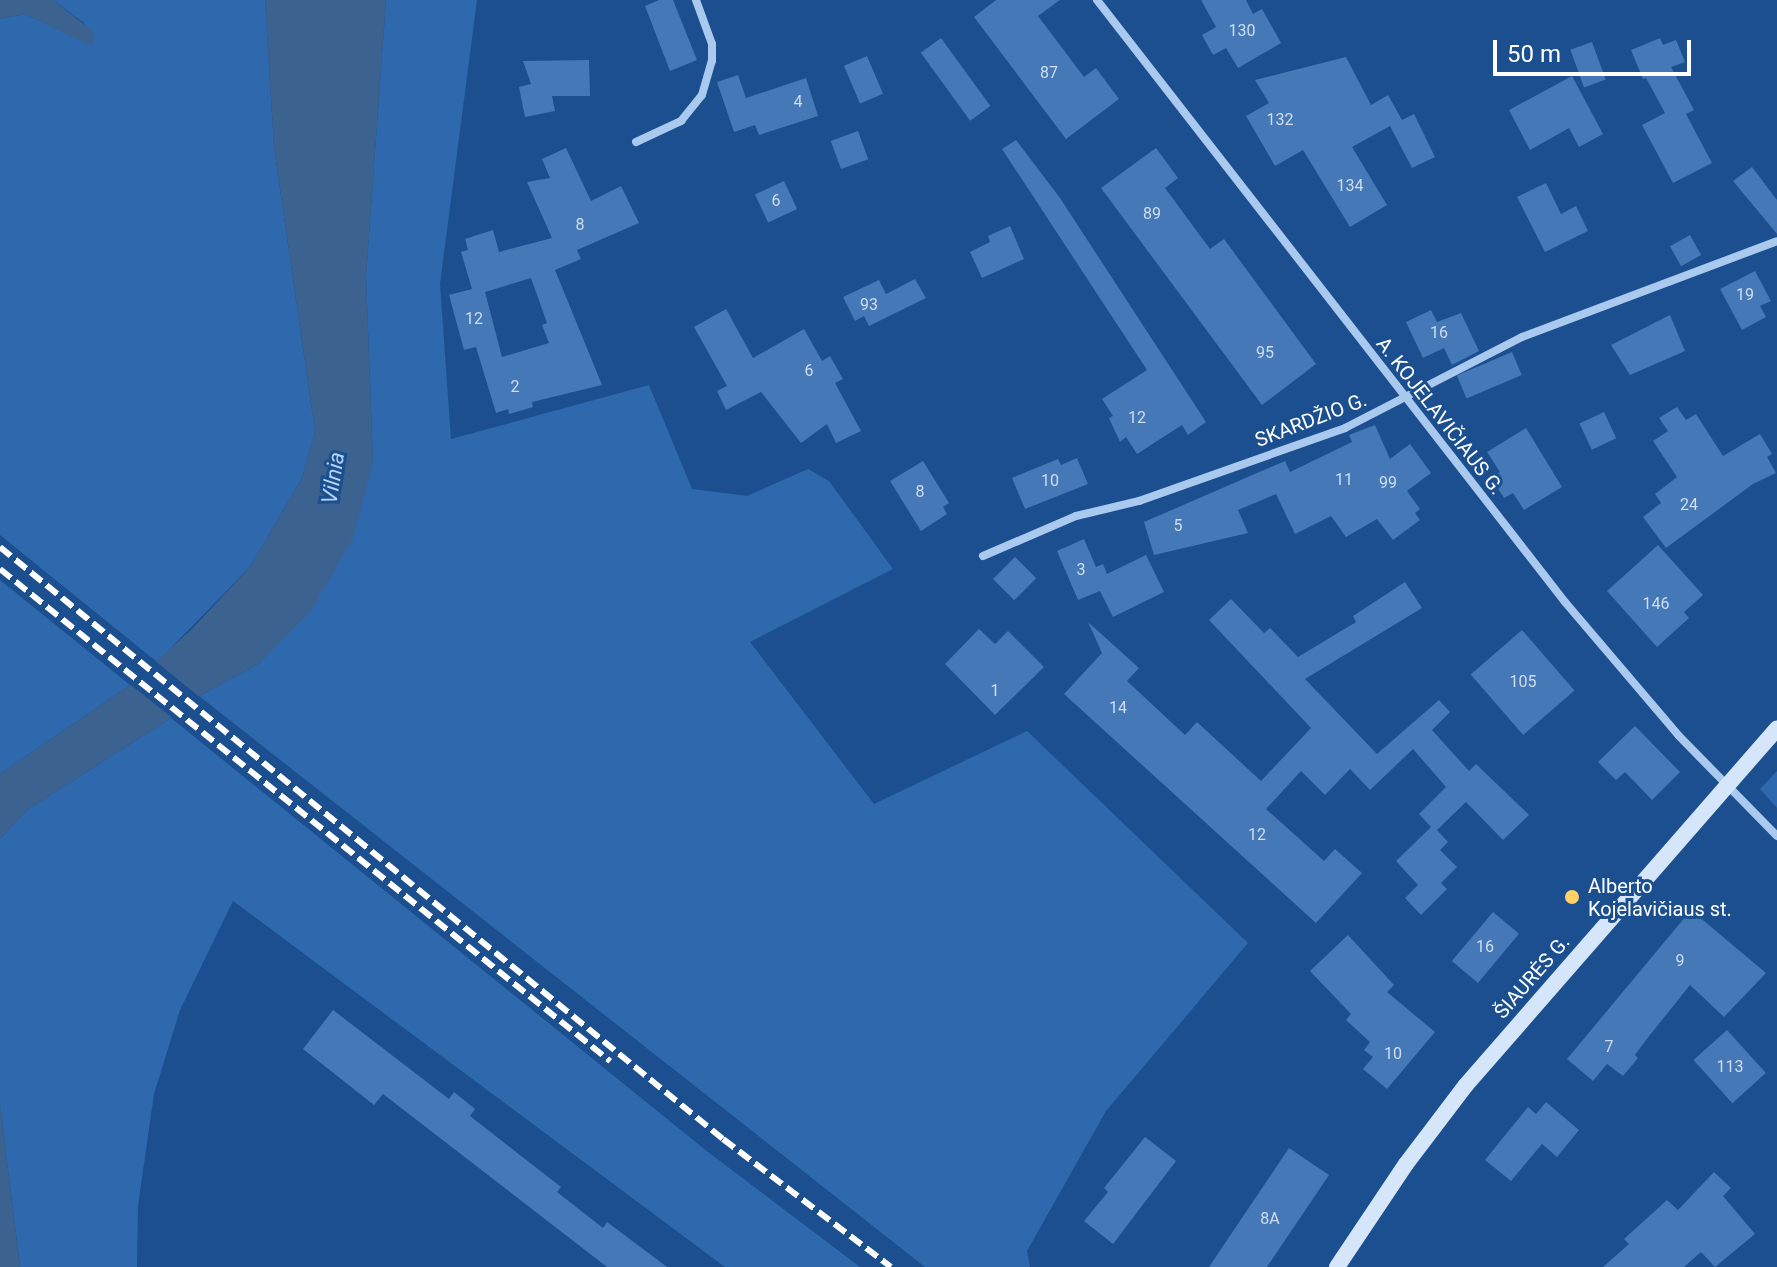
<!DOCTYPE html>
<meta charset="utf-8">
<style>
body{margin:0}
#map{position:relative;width:1777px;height:1267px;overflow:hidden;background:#1b4f8f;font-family:Roboto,sans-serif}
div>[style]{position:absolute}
.green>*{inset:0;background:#2e69ad}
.water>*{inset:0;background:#3c6290}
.pier>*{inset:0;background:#1b4f8f}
.building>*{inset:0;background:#4478b7;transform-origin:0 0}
.street>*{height:8px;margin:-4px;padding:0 4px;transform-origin:4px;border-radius:4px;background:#a9c9ee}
.secondary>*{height:16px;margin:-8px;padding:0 8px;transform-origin:8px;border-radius:8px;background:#d6e6fa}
.rail>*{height:6px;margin-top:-3px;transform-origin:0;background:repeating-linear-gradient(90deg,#fff 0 14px,transparent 0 20px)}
.dots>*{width:22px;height:22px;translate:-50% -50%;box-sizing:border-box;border:4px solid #1b4f8f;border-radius:50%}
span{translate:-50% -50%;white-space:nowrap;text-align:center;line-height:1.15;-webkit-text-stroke:6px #1b4f8f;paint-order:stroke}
.number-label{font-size:16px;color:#d0dded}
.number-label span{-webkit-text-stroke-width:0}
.street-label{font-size:20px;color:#fff}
.poi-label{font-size:20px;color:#fff}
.left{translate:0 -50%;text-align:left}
.water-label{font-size:22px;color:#b5d3f5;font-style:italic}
.scale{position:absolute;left:1493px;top:40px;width:198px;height:36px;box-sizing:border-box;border:4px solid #fff;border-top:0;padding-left:10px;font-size:24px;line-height:28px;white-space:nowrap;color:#fff;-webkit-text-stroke:6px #1b4f8f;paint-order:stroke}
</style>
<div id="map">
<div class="green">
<i style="clip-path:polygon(53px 0,265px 0,274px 147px,315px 431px,302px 478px,250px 567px,157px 662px,0 535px,0 19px,25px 14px,94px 46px,84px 23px)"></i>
<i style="clip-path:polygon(386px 0,477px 0,440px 284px,451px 439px,649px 385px,692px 489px,747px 496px,808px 469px,829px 481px,893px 569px,750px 642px,874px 804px,1027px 731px,1248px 943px,1106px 1111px,1027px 1251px,1030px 1267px,925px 1267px,199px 696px,260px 663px,373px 462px,366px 276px)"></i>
<i style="clip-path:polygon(0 580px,130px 685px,0 774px)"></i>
<i style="clip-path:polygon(171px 718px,708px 1152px,860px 1267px,725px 1267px,233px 901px,180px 1010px,154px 1094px,138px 1206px,137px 1267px,20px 1267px,0 1104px,0 839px,27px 810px)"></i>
<i style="clip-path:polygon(1777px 771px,1777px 808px,1760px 789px)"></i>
</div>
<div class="water">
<i style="clip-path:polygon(0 0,53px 0,94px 32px,94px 47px,25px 14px,0 19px)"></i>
<i style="clip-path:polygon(265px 0,386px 0,366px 276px,373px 462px,353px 538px,312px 609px,260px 663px,199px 696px,171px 718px,27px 810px,0 839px,0 774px,130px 685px,193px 628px,250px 567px,302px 478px,315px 431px,274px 147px)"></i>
<i style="clip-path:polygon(0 1104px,20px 1267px,0 1267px)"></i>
</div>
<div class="pier">
<i style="clip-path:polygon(154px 660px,202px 699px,175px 720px,127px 682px)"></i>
</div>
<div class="building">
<i style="clip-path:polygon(659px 0,673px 0,697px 60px,670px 71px,645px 6px)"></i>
<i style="clip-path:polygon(996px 0,1060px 0,1038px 16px,1084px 77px,1096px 68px,1119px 99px,1066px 139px,974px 17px)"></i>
<i style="clip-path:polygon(1201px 0,1246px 0,1253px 14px,1262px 9px,1281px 43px,1238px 68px,1226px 48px,1213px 55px,1202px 35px,1216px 27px)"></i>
<i style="left:941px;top:38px;width:84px;height:25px;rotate:54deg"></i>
<i style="clip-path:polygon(1660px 38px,1663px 45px,1676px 40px,1685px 62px,1671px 67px,1694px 110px,1686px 114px,1712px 163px,1673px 183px,1642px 125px,1665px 113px,1646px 78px,1643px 79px,1631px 50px)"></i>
<i style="left:1592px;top:42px;width:40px;height:23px;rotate:70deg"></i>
<i style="left:867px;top:56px;width:41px;height:25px;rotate:67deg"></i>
<i style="clip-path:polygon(1346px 57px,1371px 105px,1388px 95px,1402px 120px,1414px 114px,1435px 157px,1412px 168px,1390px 126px,1352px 147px,1387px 205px,1350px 227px,1303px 150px,1275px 166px,1246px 116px,1269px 103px,1255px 80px)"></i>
<i style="clip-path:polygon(589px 60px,590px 96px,552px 96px,555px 111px,525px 117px,519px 87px,531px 84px,523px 61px)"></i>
<i style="clip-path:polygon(738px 75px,746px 98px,806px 78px,818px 116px,759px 135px,755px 125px,734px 132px,717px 82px)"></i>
<i style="clip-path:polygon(1572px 76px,1603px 134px,1579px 147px,1569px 128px,1530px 150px,1509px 110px)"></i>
<i style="left:858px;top:131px;width:30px;height:29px;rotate:70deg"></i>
<i style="clip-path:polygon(1016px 140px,1060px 198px,1206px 422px,1188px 435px,1182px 425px,1137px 454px,1126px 437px,1120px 442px,1109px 418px,1113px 416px,1102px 399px,1147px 370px,1002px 149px)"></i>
<i style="clip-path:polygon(evenodd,566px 148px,591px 201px,621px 186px,639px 223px,577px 250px,581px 259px,555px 270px,602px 385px,532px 402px,533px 407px,509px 414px,508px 409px,496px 413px,476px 347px,464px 350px,449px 295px,472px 289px,461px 252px,468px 250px,465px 239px,493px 230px,499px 252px,552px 238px,527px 182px,550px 178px,542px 159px,566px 148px,531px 278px,547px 323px,542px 325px,549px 343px,502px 357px,485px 292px,531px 278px)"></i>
<i style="clip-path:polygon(1156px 148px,1178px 178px,1165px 188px,1210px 249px,1224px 239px,1316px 364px,1262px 405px,1101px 188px)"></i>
<i style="clip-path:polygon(1752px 167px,1777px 200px,1777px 234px,1733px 181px)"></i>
<i style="left:784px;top:181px;width:31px;height:32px;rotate:65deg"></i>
<i style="clip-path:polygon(1546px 183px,1561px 214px,1576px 206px,1588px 231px,1545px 252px,1517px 197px)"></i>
<i style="clip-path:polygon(1010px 226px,1024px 259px,982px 278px,970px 252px,990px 242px,988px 236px)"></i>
<i style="left:1690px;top:235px;width:23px;height:23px;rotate:61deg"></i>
<i style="clip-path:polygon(1755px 271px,1771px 301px,1760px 306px,1766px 317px,1742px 330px,1720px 289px)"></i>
<i style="clip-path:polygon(915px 279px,926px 298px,869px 326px,864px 316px,855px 321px,843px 297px,879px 280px,886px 294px)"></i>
<i style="clip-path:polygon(726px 309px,753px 358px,804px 329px,822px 361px,830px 356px,843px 379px,835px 383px,861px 431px,836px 443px,827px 424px,801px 443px,761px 392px,726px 410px,717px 391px,727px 386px,694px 327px)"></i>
<i style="clip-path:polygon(1431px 310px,1437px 322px,1461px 313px,1479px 351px,1452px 365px,1444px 348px,1423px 358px,1406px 322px)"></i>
<i style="clip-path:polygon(1670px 315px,1685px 351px,1630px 375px,1611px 345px)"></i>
<i style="left:1512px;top:352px;width:25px;height:60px;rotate:67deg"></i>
<i style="clip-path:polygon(1677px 407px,1686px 420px,1696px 414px,1723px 456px,1760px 434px,1772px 454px,1767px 457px,1776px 473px,1753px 484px,1666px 548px,1643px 517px,1661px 503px,1655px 494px,1677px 477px,1653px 441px,1668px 431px,1659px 418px)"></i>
<i style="left:1604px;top:412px;width:29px;height:27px;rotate:65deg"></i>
<i style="clip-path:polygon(1375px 425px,1390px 459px,1410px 444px,1431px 473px,1407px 491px,1420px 509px,1415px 513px,1420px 520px,1393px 540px,1377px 519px,1346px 537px,1331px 516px,1295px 534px,1276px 494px,1238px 510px,1248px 533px,1154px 555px,1144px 522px,1285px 461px,1290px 472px,1352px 442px,1349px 435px)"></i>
<i style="clip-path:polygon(1526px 428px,1562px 487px,1524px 510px,1513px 493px,1504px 498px,1491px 478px,1500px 472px,1487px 452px)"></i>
<i style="clip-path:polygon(1077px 458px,1088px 484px,1025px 509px,1012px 478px,1058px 459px,1061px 465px)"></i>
<i style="clip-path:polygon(923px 461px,949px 503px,943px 507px,947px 514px,921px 531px,890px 481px)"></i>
<i style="clip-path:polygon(1084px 539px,1096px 567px,1103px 564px,1107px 574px,1146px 555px,1164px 592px,1113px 617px,1100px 591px,1078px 600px,1057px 551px)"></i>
<i style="clip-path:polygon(1658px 545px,1703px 595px,1684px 612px,1689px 618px,1657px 647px,1607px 591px)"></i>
<i style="left:1015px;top:557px;width:30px;height:31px;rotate:45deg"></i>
<i style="clip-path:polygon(1405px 582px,1422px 608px,1305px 679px,1377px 754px,1439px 700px,1450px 712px,1432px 730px,1469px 771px,1476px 764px,1529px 815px,1503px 840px,1466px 802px,1437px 830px,1448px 842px,1440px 850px,1457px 867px,1441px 883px,1447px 889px,1421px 915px,1405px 898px,1418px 885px,1396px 861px,1431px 827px,1419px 814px,1446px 787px,1413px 749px,1370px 790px,1350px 769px,1325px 795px,1301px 771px,1266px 809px,1324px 861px,1335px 849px,1362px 873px,1316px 923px,1064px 694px,1102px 653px,1088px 622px,1139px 668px,1127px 681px,1185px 735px,1197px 722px,1261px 781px,1311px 728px,1209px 620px,1231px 599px,1264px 633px,1270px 628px,1298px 657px,1356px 622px,1353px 616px)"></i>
<i style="clip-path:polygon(979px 629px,995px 644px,1008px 631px,1044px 667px,995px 715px,945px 664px)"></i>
<i style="left:1522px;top:630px;width:80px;height:68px;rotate:49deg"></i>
<i style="clip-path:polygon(1635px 726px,1680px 772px,1652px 800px,1625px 772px,1616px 780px,1598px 762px)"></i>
<i style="clip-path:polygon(1691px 910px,1766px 973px,1724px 1017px,1690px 985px,1646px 1040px,1635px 1055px,1638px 1058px,1623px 1076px,1607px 1064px,1593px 1081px,1567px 1059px)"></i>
<i style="left:1493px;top:912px;width:34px;height:64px;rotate:40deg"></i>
<i style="clip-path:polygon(1348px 935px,1394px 985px,1387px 992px,1435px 1032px,1387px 1089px,1363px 1069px,1373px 1057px,1364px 1050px,1370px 1042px,1346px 1020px,1351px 1014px,1310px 971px)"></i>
<i style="clip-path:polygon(333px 1010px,449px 1099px,454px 1092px,475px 1109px,470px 1116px,561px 1187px,557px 1192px,603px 1228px,607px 1222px,667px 1267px,607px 1267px,383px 1094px,374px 1105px,303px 1049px)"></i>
<i style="left:1727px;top:1030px;width:58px;height:45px;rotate:48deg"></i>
<i style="clip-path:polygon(1546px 1102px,1579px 1130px,1557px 1157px,1542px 1144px,1511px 1181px,1485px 1160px,1528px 1107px,1536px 1114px)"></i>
<i style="clip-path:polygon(1145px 1137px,1176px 1161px,1113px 1244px,1084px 1221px,1108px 1192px,1104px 1188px)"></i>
<i style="clip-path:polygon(1289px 1148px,1329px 1175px,1267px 1267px,1209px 1267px)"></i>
<i style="clip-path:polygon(1714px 1172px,1731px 1188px,1723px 1196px,1755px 1234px,1715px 1267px,1701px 1252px,1684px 1267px,1603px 1267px,1629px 1244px,1624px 1239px,1667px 1200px,1678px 1210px)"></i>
</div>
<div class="street">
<i style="left:1097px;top:0;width:763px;rotate:52.14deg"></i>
<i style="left:1565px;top:602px;width:176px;rotate:49.6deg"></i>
<i style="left:1679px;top:736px;width:140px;rotate:45.6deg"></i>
<i style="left:636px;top:142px;width:50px;rotate:-25deg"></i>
<i style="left:681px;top:121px;width:33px;rotate:-51deg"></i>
<i style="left:702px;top:95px;width:35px;rotate:-74deg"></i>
<i style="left:712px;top:61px;width:17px;rotate:-90deg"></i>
<i style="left:712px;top:44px;width:47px;rotate:-110deg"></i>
<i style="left:983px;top:556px;width:101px;rotate:-23.3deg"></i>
<i style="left:1076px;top:516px;width:65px;rotate:-13.4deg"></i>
<i style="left:1139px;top:501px;width:219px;rotate:-19.5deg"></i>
<i style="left:1345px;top:428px;width:199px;rotate:-27.2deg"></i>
<i style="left:1522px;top:337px;width:272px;rotate:-20.6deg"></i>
</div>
<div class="secondary">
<i style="left:1337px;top:1267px;width:124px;rotate:-56.2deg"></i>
<i style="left:1406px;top:1164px;width:99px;rotate:-52.8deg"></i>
<i style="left:1466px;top:1085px;width:473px;rotate:-48.9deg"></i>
</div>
<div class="rail">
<i style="left:0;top:547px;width:934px;rotate:39.31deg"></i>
<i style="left:723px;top:1139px;width:211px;rotate:37.3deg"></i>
<i style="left:0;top:569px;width:784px;rotate:38.89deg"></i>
</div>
<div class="dots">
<i style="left:1572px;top:897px;background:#ffd166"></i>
</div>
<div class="number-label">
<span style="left:1242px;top:31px">130</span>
<span style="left:1049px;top:73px">87</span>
<span style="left:798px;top:102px">4</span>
<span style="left:1280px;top:120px">132</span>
<span style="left:1350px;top:186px">134</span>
<span style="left:776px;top:201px">6</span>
<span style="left:1152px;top:214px">89</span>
<span style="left:580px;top:225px">8</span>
<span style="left:1745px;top:295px">19</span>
<span style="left:869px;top:305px">93</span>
<span style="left:474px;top:319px">12</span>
<span style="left:1439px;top:333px">16</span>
<span style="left:1265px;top:353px">95</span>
<span style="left:809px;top:371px">6</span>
<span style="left:515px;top:387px">2</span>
<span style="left:1137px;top:418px">12</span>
<span style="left:1344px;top:480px">11</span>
<span style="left:1050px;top:481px">10</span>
<span style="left:1388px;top:483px">99</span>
<span style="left:920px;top:492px">8</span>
<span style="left:1689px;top:505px">24</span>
<span style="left:1178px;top:526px">5</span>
<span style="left:1081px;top:570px">3</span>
<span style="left:1656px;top:604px">146</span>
<span style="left:1523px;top:682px">105</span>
<span style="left:995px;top:691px">1</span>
<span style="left:1118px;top:708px">14</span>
<span style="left:1257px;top:835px">12</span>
<span style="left:1485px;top:947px">16</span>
<span style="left:1680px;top:961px">9</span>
<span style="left:1609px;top:1047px">7</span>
<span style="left:1393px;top:1054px">10</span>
<span style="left:1730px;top:1067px">113</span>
<span style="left:1270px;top:1219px">8A</span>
</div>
<div class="street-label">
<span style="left:1440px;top:416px;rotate:52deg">A. KOJELAVIČIAUS G.</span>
<span style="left:1311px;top:420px;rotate:-21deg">SKARDŽIO G.</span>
<span style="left:1532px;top:977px;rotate:-49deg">ŠIAURĖS G.</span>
</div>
<div class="poi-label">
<span class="left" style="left:1588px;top:898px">Alberto<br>Kojelavičiaus st.</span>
</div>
<div class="water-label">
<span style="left:333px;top:478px;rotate:-81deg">Vilnia</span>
</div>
<div class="scale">50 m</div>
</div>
